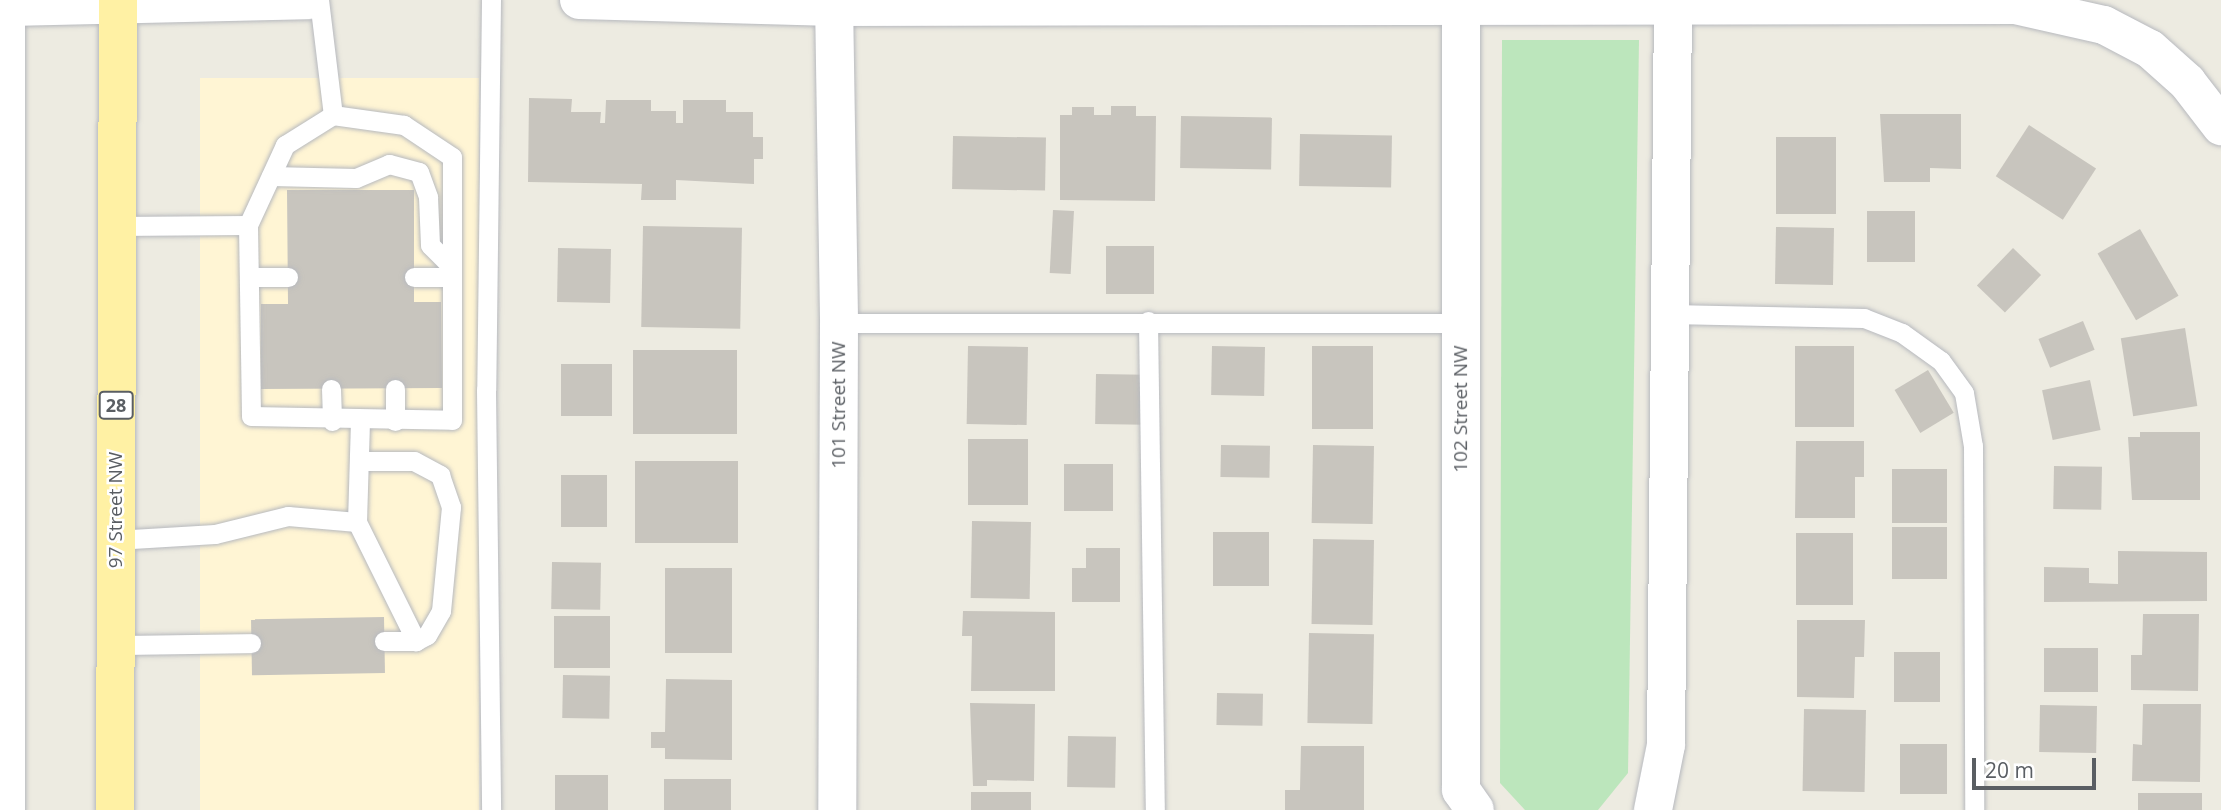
<!DOCTYPE html>
<style>
body{margin:0}
#map{position:relative;width:2221px;height:810px;overflow:hidden;background:#edebe1;font-family:"Open Sans",sans-serif}
div>[style]{position:absolute}
.commercial>*{inset:0;background:#fff5d4;transform-origin:0 0}
.green>*{inset:0;background:#bce6bc}
.building>*{inset:0;background:#c8c5be;transform-origin:0 0}
.roads{filter:drop-shadow(0 0 2px #b7b9be) drop-shadow(0 0 2px #b7b9be)}
.lane>*{height:19px;margin:-9.5px;padding:0 9.5px;transform-origin:9.5px;border-radius:9.5px;background:#fff}
.street>*{height:38px;margin:-19px;padding:0 19px;transform-origin:19px;border-radius:19px;background:#fff}
.primary>*{height:38px;margin:-19px;padding:0 19px;transform-origin:19px;border-radius:19px;background:#fff1a4}
span{translate:-50% -50%;white-space:nowrap;text-align:center;line-height:1.15;-webkit-text-stroke:5px #fff;paint-order:stroke}
.shield-label span{padding:2px 5px;background:#fff;border:2px solid;border-radius:5px;-webkit-text-stroke-width:0}
.shield-label{font-size:18px;color:#5a5e63;font-weight:700}
.street-label{font-size:19px;color:#5a5e63}
.scale{position:absolute;left:1972px;top:758px;width:124px;height:32px;box-sizing:border-box;border:4px solid #5a5e63;border-top:0;padding-left:9px;font-size:21px;line-height:24px;white-space:nowrap;color:#5a5e63;-webkit-text-stroke:5px #fff;paint-order:stroke}
</style>
<div id="map">
<div class="commercial">
<i style="left:479px;top:78px;width:732px;height:279px;rotate:90deg"></i>
</div>
<div class="green">
<i style="clip-path:polygon(1502px 40px,1639px 40px,1628px 773px,1598px 810px,1525px 810px,1500px 783px)"></i>
</div>
<div class="building">
<i style="clip-path:polygon(529px 98px,572px 99px,571px 112px,601px 112px,600px 123px,605px 123px,606px 100px,651px 100px,651px 111px,676px 111px,676px 123px,683px 123px,683px 100px,726px 100px,726px 112px,753px 112px,753px 137px,763px 137px,763px 159px,754px 159px,754px 184px,676px 180px,676px 200px,641px 200px,642px 184px,528px 182px)"></i>
<i style="clip-path:polygon(1111px 106px,1136px 106px,1136px 116px,1156px 116px,1155px 201px,1060px 200px,1060px 115px,1072px 115px,1072px 107px,1094px 107px,1094px 115px,1111px 115px)"></i>
<i style="clip-path:polygon(1880px 114px,1961px 114px,1961px 169px,1930px 168px,1930px 182px,1884px 182px)"></i>
<i style="left:1181px;top:116px;width:91px;height:52px;rotate:1deg"></i>
<i style="left:2029px;top:125px;width:80px;height:61px;rotate:33deg"></i>
<i style="left:1300px;top:134px;width:92px;height:52px;rotate:1deg"></i>
<i style="left:953px;top:136px;width:93px;height:53px;rotate:1deg"></i>
<i style="left:1776px;top:137px;width:60px;height:77px"></i>
<i style="clip-path:polygon(287px 190px,414px 190px,414px 302px,441px 302px,442px 388px,261px 389px,261px 304px,288px 304px)"></i>
<i style="left:1053px;top:210px;width:21px;height:63px;rotate:3deg"></i>
<i style="left:1867px;top:211px;width:48px;height:51px"></i>
<i style="left:643px;top:226px;width:99px;height:101px;rotate:1deg"></i>
<i style="left:1776px;top:227px;width:58px;height:57px;rotate:1deg"></i>
<i style="left:2140px;top:229px;width:77px;height:49px;rotate:60deg"></i>
<i style="left:1106px;top:246px;width:48px;height:48px"></i>
<i style="left:558px;top:248px;width:53px;height:54px;rotate:1deg"></i>
<i style="left:2013px;top:248px;width:39px;height:52px;rotate:44deg"></i>
<i style="left:2083px;top:321px;width:31px;height:48px;rotate:68deg"></i>
<i style="left:2185px;top:328px;width:79px;height:65px;rotate:81deg"></i>
<i style="left:968px;top:346px;width:60px;height:78px;rotate:1deg"></i>
<i style="left:1212px;top:346px;width:53px;height:49px;rotate:1deg"></i>
<i style="left:1312px;top:346px;width:61px;height:83px"></i>
<i style="left:1795px;top:346px;width:59px;height:81px"></i>
<i style="left:633px;top:350px;width:104px;height:84px"></i>
<i style="left:561px;top:364px;width:51px;height:52px"></i>
<i style="left:1928px;top:370px;width:50px;height:39px;rotate:59deg"></i>
<i style="left:1096px;top:374px;width:50px;height:50px;rotate:1deg"></i>
<i style="left:2090px;top:380px;width:51px;height:49px;rotate:78deg"></i>
<i style="clip-path:polygon(2140px 432px,2200px 432px,2200px 500px,2132px 500px,2128px 437px,2140px 437px)"></i>
<i style="left:968px;top:439px;width:60px;height:66px"></i>
<i style="clip-path:polygon(1796px 441px,1864px 441px,1864px 477px,1855px 477px,1855px 518px,1795px 518px)"></i>
<i style="left:1221px;top:445px;width:49px;height:32px;rotate:1deg"></i>
<i style="left:1313px;top:445px;width:61px;height:78px;rotate:1deg"></i>
<i style="left:635px;top:461px;width:103px;height:82px"></i>
<i style="left:1064px;top:464px;width:49px;height:47px"></i>
<i style="left:2054px;top:466px;width:48px;height:43px;rotate:1deg"></i>
<i style="left:1892px;top:469px;width:55px;height:54px"></i>
<i style="left:561px;top:475px;width:46px;height:52px"></i>
<i style="left:972px;top:521px;width:59px;height:77px;rotate:1deg"></i>
<i style="left:1892px;top:527px;width:55px;height:52px"></i>
<i style="left:1213px;top:532px;width:56px;height:54px"></i>
<i style="left:1796px;top:533px;width:57px;height:72px"></i>
<i style="left:1313px;top:539px;width:61px;height:85px;rotate:1deg"></i>
<i style="clip-path:polygon(1086px 548px,1120px 548px,1120px 602px,1072px 602px,1072px 568px,1086px 568px)"></i>
<i style="clip-path:polygon(2118px 551px,2207px 552px,2207px 601px,2044px 602px,2044px 567px,2089px 568px,2089px 583px,2118px 584px)"></i>
<i style="left:552px;top:562px;width:49px;height:47px;rotate:1deg"></i>
<i style="left:665px;top:568px;width:67px;height:85px"></i>
<i style="clip-path:polygon(963px 611px,1055px 612px,1055px 691px,971px 691px,972px 636px,962px 636px)"></i>
<i style="clip-path:polygon(2143px 614px,2199px 614px,2198px 691px,2131px 690px,2131px 655px,2142px 655px)"></i>
<i style="left:554px;top:616px;width:56px;height:52px"></i>
<i style="left:384px;top:617px;width:56px;height:133px;rotate:89deg"></i>
<i style="clip-path:polygon(1797px 620px,1865px 620px,1864px 657px,1855px 657px,1854px 698px,1797px 697px)"></i>
<i style="left:1309px;top:633px;width:65px;height:90px;rotate:1deg"></i>
<i style="left:2044px;top:648px;width:54px;height:44px"></i>
<i style="left:1894px;top:652px;width:46px;height:50px"></i>
<i style="left:563px;top:675px;width:47px;height:43px;rotate:1deg"></i>
<i style="clip-path:polygon(666px 679px,732px 680px,732px 760px,665px 759px,665px 748px,651px 748px,651px 732px,665px 732px)"></i>
<i style="left:1217px;top:693px;width:46px;height:32px;rotate:1deg"></i>
<i style="clip-path:polygon(970px 703px,1035px 704px,1034px 781px,987px 780px,987px 786px,973px 786px)"></i>
<i style="clip-path:polygon(2143px 704px,2201px 704px,2200px 782px,2132px 781px,2133px 744px,2142px 745px)"></i>
<i style="left:2040px;top:705px;width:57px;height:47px;rotate:1deg"></i>
<i style="left:1804px;top:709px;width:62px;height:82px;rotate:1deg"></i>
<i style="left:1068px;top:736px;width:48px;height:51px;rotate:1deg"></i>
<i style="left:1900px;top:744px;width:47px;height:50px"></i>
<i style="clip-path:polygon(1301px 746px,1364px 746px,1364px 810px,1285px 810px,1285px 790px,1300px 790px)"></i>
<i style="left:555px;top:775px;width:53px;height:35px"></i>
<i style="left:664px;top:779px;width:67px;height:31px"></i>
<i style="left:971px;top:792px;width:60px;height:18px"></i>
<i style="left:2138px;top:793px;width:64px;height:17px"></i>
</div>
<div class="roads">
<div class="lane">
<i style="left:319px;top:0;width:116px;rotate:83.1deg"></i>
<i style="left:333px;top:115px;width:57px;rotate:148deg"></i>
<i style="left:285px;top:145px;width:88px;rotate:114.8deg"></i>
<i style="left:248px;top:225px;width:191px;rotate:89.1deg"></i>
<i style="left:251px;top:416px;width:201px;rotate:1.1deg"></i>
<i style="left:452px;top:420px;width:263px;rotate:-90deg"></i>
<i style="left:452px;top:157px;width:58px;rotate:-146.3deg"></i>
<i style="left:404px;top:125px;width:72px;rotate:-172deg"></i>
<i style="left:491px;top:0;width:390px;rotate:90.7deg"></i>
<i style="left:486px;top:390px;width:420px;rotate:89.3deg"></i>
<i style="left:271px;top:176px;width:85px;rotate:1.3deg"></i>
<i style="left:356px;top:178px;width:36px;rotate:-23deg"></i>
<i style="left:389px;top:164px;width:31px;rotate:15deg"></i>
<i style="left:419px;top:172px;width:27px;rotate:70deg"></i>
<i style="left:428px;top:197px;width:48px;rotate:87.6deg"></i>
<i style="left:430px;top:245px;width:30px;rotate:45deg"></i>
<i style="left:116px;top:226px;width:132px;rotate:-0.4deg"></i>
<i style="left:249px;top:277px;width:39px"></i>
<i style="left:414px;top:277px;width:37px"></i>
<i style="left:1670px;top:314px;width:194px;rotate:1.2deg"></i>
<i style="left:1864px;top:318px;width:41px;rotate:21.5deg"></i>
<i style="left:1902px;top:333px;width:48px;rotate:35.7deg"></i>
<i style="left:1941px;top:361px;width:39px;rotate:54deg"></i>
<i style="left:1964px;top:393px;width:54px;rotate:80.4deg"></i>
<i style="left:1973px;top:446px;width:364px;rotate:89.8deg"></i>
<i style="left:1148px;top:321px;width:489px;rotate:89.2deg"></i>
<i style="left:839px;top:323px;width:622px"></i>
<i style="left:331px;top:389px;width:32px;rotate:88deg"></i>
<i style="left:395px;top:389px;width:32px;rotate:90deg"></i>
<i style="left:360px;top:461px;width:54px"></i>
<i style="left:414px;top:461px;width:30px;rotate:28deg"></i>
<i style="left:440px;top:475px;width:34px;rotate:71deg"></i>
<i style="left:451px;top:507px;width:104px;rotate:95.5deg"></i>
<i style="left:441px;top:611px;width:28px;rotate:120deg"></i>
<i style="left:427px;top:635px;width:13px;rotate:151deg"></i>
<i style="left:416px;top:641px;width:32px;rotate:180deg"></i>
<i style="left:357px;top:522px;width:133px;rotate:63.6deg"></i>
<i style="left:115px;top:540px;width:100px;rotate:-3.4deg"></i>
<i style="left:215px;top:534px;width:75px;rotate:-13.9deg"></i>
<i style="left:288px;top:516px;width:69px;rotate:5deg"></i>
<i style="left:357px;top:522px;width:101px;rotate:-88.3deg"></i>
<i style="left:115px;top:645px;width:136px;rotate:-0.8deg"></i>
</div>
<div class="street">
<i style="left:579px;top:0;width:255px;rotate:1.6deg"></i>
<i style="left:834px;top:7px;width:1181px;rotate:-0.1deg"></i>
<i style="left:2015px;top:5px;width:91px;rotate:12.7deg"></i>
<i style="left:2104px;top:25px;width:52px;rotate:27.6deg"></i>
<i style="left:2150px;top:49px;width:50px;rotate:41.7deg"></i>
<i style="left:2187px;top:82px;width:56px;rotate:52.3deg"></i>
<i style="left:834px;top:0;width:323px;rotate:89.1deg"></i>
<i style="left:839px;top:323px;width:487px;rotate:90.2deg"></i>
<i style="left:1461px;top:3px;width:787px;rotate:90deg"></i>
<i style="left:1461px;top:790px;width:24px;rotate:55deg"></i>
<i style="left:6px;top:7px;width:303px;rotate:-1.3deg"></i>
<i style="left:6px;top:810px;width:810px;rotate:-90deg"></i>
<i style="left:1653px;top:810px;width:66px;rotate:-78.7deg"></i>
<i style="left:1666px;top:745px;width:743px;rotate:-89.46deg"></i>
</div>
<div class="primary">
<i style="left:115px;top:810px;width:810px;rotate:-89.79deg"></i>
</div>
</div>
<div class="shield-label">
<span style="left:116px;top:405px">28</span>
</div>
<div class="street-label">
<span style="left:839px;top:405px;rotate:-90deg">101 Street NW</span>
<span style="left:1461px;top:409px;rotate:-90deg">102 Street NW</span>
<span style="left:116px;top:510px;rotate:-90deg">97 Street NW</span>
</div>
<div class="scale">20 m</div>
</div>
